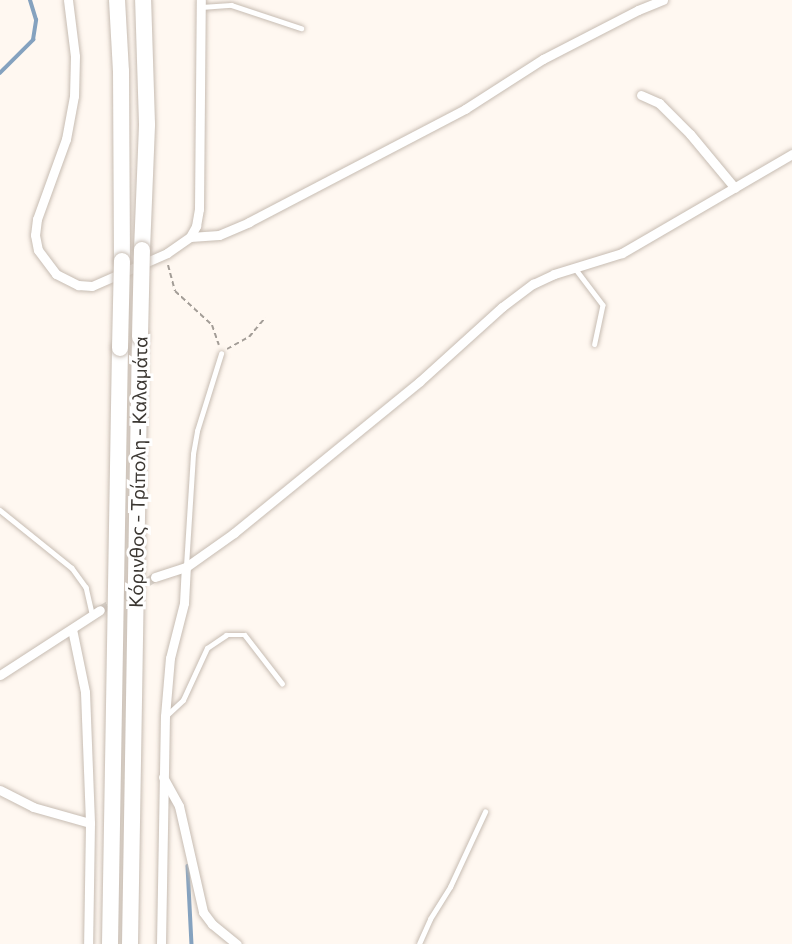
<!DOCTYPE html>
<meta charset="utf-8">
<style>
body{margin:0}
#map{position:relative;width:792px;height:944px;overflow:hidden;background:#fff8f1;font-family:Commissioner,sans-serif}
div>[style]{position:absolute}
.stream>*{height:3.5px;margin:-1.75px;padding:0 1.75px;transform-origin:1.75px;border-radius:1.75px;background:#85a2bf}
.minor-tunnel>*{height:9px;margin-top:-4.5px;transform-origin:0;background:repeating-linear-gradient(90deg,#d8d2cb 0 9px,transparent 0 13.5px)}
.path>*{height:2px;margin-top:-1px;transform-origin:0;background:repeating-linear-gradient(90deg,#a39d97 0 5px,transparent 0 8.5px)}
.roads{filter:drop-shadow(0 0 2px #c7bcb2) drop-shadow(0 0 2px #c7bcb2)}
.service>*{height:4.5px;margin:-2.25px;padding:0 2.25px;transform-origin:2.25px;border-radius:2.25px;background:#fff}
.minor>*{height:9px;margin:-4.5px;padding:0 4.5px;transform-origin:4.5px;border-radius:4.5px;background:#fff}
.motorway>*{height:16px;margin:-8px;padding:0 8px;transform-origin:8px;border-radius:8px;background:#fff}
.bridges{filter:drop-shadow(0 0 2px #c7bcb2) drop-shadow(0 0 2px #c7bcb2)}
.motorway-bridge>*{height:16px;margin:-8px;padding:0 8px;transform-origin:8px;border-radius:8px;background:#fff}
span{translate:-50% -50%;white-space:nowrap;text-align:center;line-height:1.15;-webkit-text-stroke:6px #fff;paint-order:stroke}
.street-label{font-size:19px;color:#3c3833}
</style>
<div id="map">
<div class="stream">
<i style="left:0;top:73px;width:47px;rotate:-45deg"></i>
<i style="left:33px;top:40px;width:20px;rotate:-81deg"></i>
<i style="left:36px;top:20px;width:21px;rotate:-107deg"></i>
<i style="left:188px;top:866px;width:78px;rotate:87.1deg"></i>
</div>
<div class="minor-tunnel">
<i style="left:100px;top:610px;width:64px;rotate:-31deg"></i>
</div>
<div class="path">
<i style="left:168px;top:265px;width:27px;rotate:75deg"></i>
<i style="left:175px;top:291px;width:50px;rotate:42.6deg"></i>
<i style="left:212px;top:325px;width:21px;rotate:71deg"></i>
<i style="left:227px;top:349px;width:25px;rotate:-29deg"></i>
<i style="left:249px;top:337px;width:25px;rotate:-50deg"></i>
</div>
<div class="roads">
<div class="service">
<i style="left:201px;top:7px;width:30px;rotate:-4deg"></i>
<i style="left:231px;top:5px;width:74px;rotate:18.2deg"></i>
<i style="left:575px;top:268px;width:46px;rotate:52.9deg"></i>
<i style="left:603px;top:305px;width:40px;rotate:102deg"></i>
<i style="left:0;top:510px;width:92px;rotate:38.9deg"></i>
<i style="left:72px;top:568px;width:24px;rotate:54deg"></i>
<i style="left:86px;top:587px;width:28px;rotate:77deg"></i>
<i style="left:186px;top:566px;width:112px;rotate:-86.4deg"></i>
<i style="left:193px;top:454px;width:23px;rotate:-80deg"></i>
<i style="left:197px;top:431px;width:81px;rotate:-72.7deg"></i>
<i style="left:166px;top:716px;width:23px;rotate:-43deg"></i>
<i style="left:183px;top:700px;width:57px;rotate:-65.2deg"></i>
<i style="left:207px;top:648px;width:23px;rotate:-34deg"></i>
<i style="left:226px;top:635px;width:19px"></i>
<i style="left:245px;top:635px;width:61px;rotate:52.4deg"></i>
<i style="left:419px;top:944px;width:27px;rotate:-66deg"></i>
<i style="left:430px;top:919px;width:38px;rotate:-58deg"></i>
<i style="left:450px;top:887px;width:83px;rotate:-65deg"></i>
</div>
<div class="minor">
<i style="left:68px;top:0;width:56px;rotate:82.9deg"></i>
<i style="left:75px;top:56px;width:40px;rotate:91.4deg"></i>
<i style="left:74px;top:96px;width:44px;rotate:100.5deg"></i>
<i style="left:66px;top:139px;width:85px;rotate:109.9deg"></i>
<i style="left:37px;top:219px;width:16px;rotate:97deg"></i>
<i style="left:35px;top:235px;width:15px;rotate:79deg"></i>
<i style="left:38px;top:250px;width:30px;rotate:53deg"></i>
<i style="left:56px;top:274px;width:25px;rotate:27deg"></i>
<i style="left:78px;top:285px;width:14px;rotate:4deg"></i>
<i style="left:92px;top:286px;width:82px;rotate:-23.7deg"></i>
<i style="left:167px;top:253px;width:28px;rotate:-35deg"></i>
<i style="left:190px;top:237px;width:13px;rotate:-61deg"></i>
<i style="left:196px;top:226px;width:17px;rotate:-80deg"></i>
<i style="left:199px;top:209px;width:209px;rotate:-89.5deg"></i>
<i style="left:641px;top:95px;width:20px;rotate:24deg"></i>
<i style="left:659px;top:103px;width:44px;rotate:45deg"></i>
<i style="left:690px;top:134px;width:70px;rotate:50.2deg"></i>
<i style="left:190px;top:237px;width:29px;rotate:-4deg"></i>
<i style="left:219px;top:235px;width:33px;rotate:-23deg"></i>
<i style="left:249px;top:222px;width:244px;rotate:-27.6deg"></i>
<i style="left:465px;top:109px;width:93px;rotate:-32.7deg"></i>
<i style="left:543px;top:59px;width:107px;rotate:-27.3deg"></i>
<i style="left:638px;top:10px;width:27px;rotate:-22deg"></i>
<i style="left:155px;top:577px;width:33px;rotate:-18deg"></i>
<i style="left:186px;top:567px;width:59px;rotate:-35.3deg"></i>
<i style="left:234px;top:533px;width:239px;rotate:-39.2deg"></i>
<i style="left:419px;top:382px;width:112px;rotate:-42.1deg"></i>
<i style="left:502px;top:307px;width:39px;rotate:-37deg"></i>
<i style="left:533px;top:284px;width:23px;rotate:-25deg"></i>
<i style="left:554px;top:274px;width:71px;rotate:-17.2deg"></i>
<i style="left:622px;top:253px;width:197px;rotate:-30.2deg"></i>
<i style="left:72px;top:629px;width:64px;rotate:78.3deg"></i>
<i style="left:85px;top:692px;width:131px;rotate:87.8deg"></i>
<i style="left:90px;top:823px;width:121px;rotate:90.9deg"></i>
<i style="left:0;top:675px;width:119px;rotate:-33deg"></i>
<i style="left:163px;top:777px;width:33px;rotate:61deg"></i>
<i style="left:179px;top:806px;width:109px;rotate:77.2deg"></i>
<i style="left:203px;top:912px;width:15px;rotate:53deg"></i>
<i style="left:212px;top:924px;width:32px;rotate:39deg"></i>
<i style="left:0;top:790px;width:37px;rotate:27deg"></i>
<i style="left:33px;top:807px;width:59px;rotate:15.7deg"></i>
<i style="left:161px;top:944px;width:228px;rotate:-89deg"></i>
<i style="left:165px;top:716px;width:58px;rotate:-85.1deg"></i>
<i style="left:170px;top:658px;width:57px;rotate:-75.7deg"></i>
<i style="left:184px;top:603px;width:36px;rotate:-87deg"></i>
</div>
<div class="motorway">
<i style="left:117px;top:0;width:71px;rotate:86.8deg"></i>
<i style="left:121px;top:71px;width:190px;rotate:89.7deg"></i>
<i style="left:142px;top:250px;width:126px;rotate:-87.7deg"></i>
<i style="left:147px;top:124px;width:124px;rotate:-91.8deg"></i>
<i style="left:110px;top:944px;width:596px;rotate:-89.04deg"></i>
<i style="left:130px;top:944px;width:607px;rotate:-89.06deg"></i>
</div>
</div>
<div class="bridges">
<div class="motorway-bridge">
<i style="left:140px;top:337px;width:87px;rotate:-88.7deg"></i>
<i style="left:120px;top:348px;width:87px;rotate:-88.7deg"></i>
</div>
</div>
<div class="street-label">
<span style="left:138px;top:472px;rotate:-89deg">Κόρινθος - Τρίπολη - Καλαμάτα</span>
</div>
</div>
